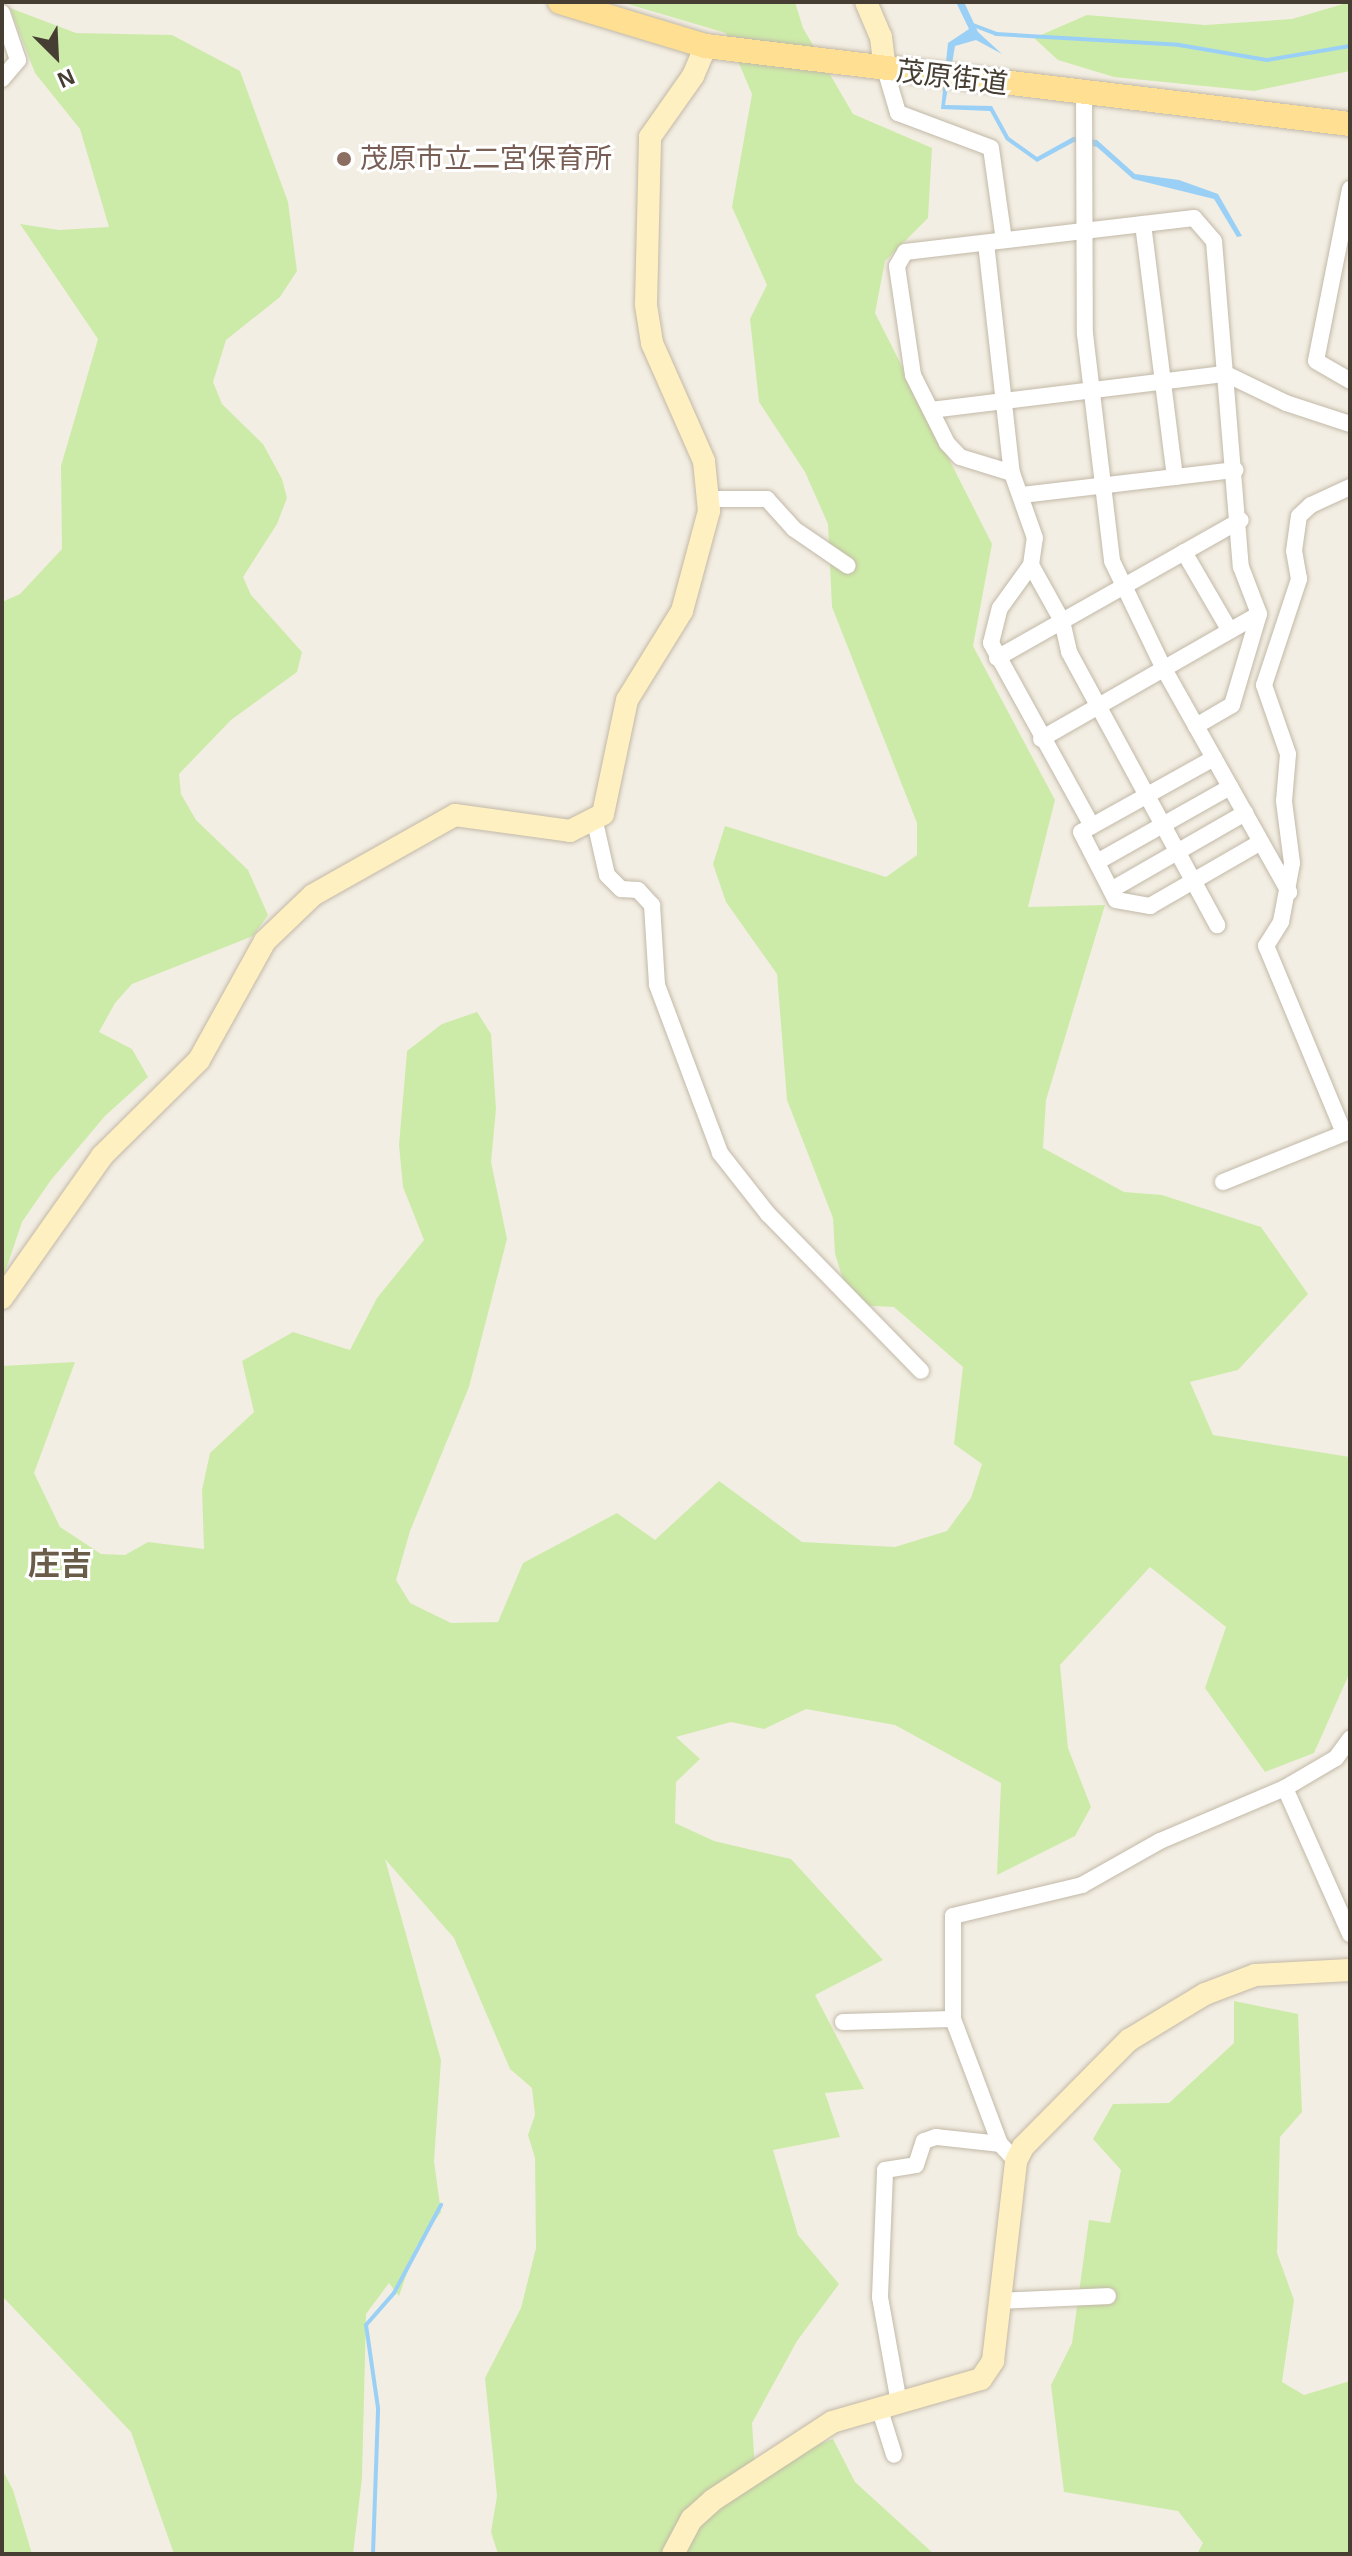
<!DOCTYPE html>
<meta charset="utf-8">
<style>
body{margin:0}
#map{position:relative;width:1352px;height:2556px;overflow:hidden;background:#f3eee3;font-family:Arial,"Noto Sans JP",sans-serif}
div>[style]{position:absolute}
.green>*{inset:0;background:#cdeba8}
.water>*{inset:0;background:#9ad0f6}
.stream>*{height:4px;margin:-2px;padding:0 2px;transform-origin:2px;border-radius:2px;background:#9ad0f6}
.roads{filter:drop-shadow(0 0 2px #c2b9a8) drop-shadow(0 0 2px #c2b9a8)}
.street>*{height:16px;margin:-8px;padding:0 8px;transform-origin:8px;border-radius:8px;background:#fff}
.secondary>*{height:22px;margin:-11px;padding:0 11px;transform-origin:11px;border-radius:11px;background:#fff0c2}
.primary>*{height:24px;margin:-12px;padding:0 12px;transform-origin:12px;border-radius:12px;background:#ffdf91}
.dots>*{width:22px;height:22px;translate:-50% -50%;box-sizing:border-box;border:4px solid #fff;border-radius:50%}
span{translate:-50% -50%;white-space:nowrap;text-align:center;line-height:1.15;-webkit-text-stroke:6px #fff;paint-order:stroke}
.street-label{font-size:28px;color:#463e33}
.education-label{font-size:28px;color:#785e54}
.left{translate:0 -50%;text-align:left}
.quarter-label{font-size:32px;color:#695c49;font-weight:700}
.frame{position:absolute;inset:0;border:4px solid #463e33;pointer-events:none}
.north{position:absolute;left:16px;top:16px;width:80px;height:80px;-webkit-text-stroke:6px #fff;paint-order:stroke;rotate:156deg;font-size:22px;font-weight:700;line-height:32px;text-align:center;color:#463e33}
.north::after{content:'';display:block;margin:auto;width:28px;height:36px;background:#463e33;clip-path:polygon(50% 0,100% 100%,50% 72%,0 100%)}
</style>
<div id="map">
<div class="green">
<i style="clip-path:polygon(621px 2px,795px 2px,803px 28px,853px 114px,932px 148px,928px 218px,885px 261px,875px 313px,992px 544px,973px 646px,1055px 800px,1028px 907px,1105px 905px,1046px 1100px,1043px 1148px,1124px 1192px,1162px 1195px,1261px 1227px,1308px 1294px,1238px 1370px,1190px 1382px,1213px 1435px,1350px 1457px,1350px 1672px,1314px 1753px,1265px 1772px,1205px 1688px,1226px 1627px,1150px 1567px,1060px 1665px,1068px 1748px,1091px 1807px,1075px 1836px,997px 1875px,1001px 1783px,895px 1725px,806px 1709px,764px 1729px,731px 1722px,676px 1737px,700px 1759px,676px 1782px,675px 1823px,714px 1841px,791px 1859px,883px 1960px,815px 1995px,864px 2089px,825px 2093px,840px 2137px,773px 2150px,798px 2235px,839px 2284px,797px 2341px,752px 2423px,755px 2469px,833px 2439px,855px 2482px,934px 2554px,498px 2554px,491px 2532px,497px 2496px,485px 2378px,521px 2308px,536px 2248px,535px 2158px,528px 2135px,535px 2115px,532px 2088px,510px 2069px,454px 1938px,385px 1859px,441px 2060px,434px 2161px,441px 2212px,416px 2247px,399px 2296px,389px 2283px,366px 2314px,362px 2478px,353px 2554px,174px 2554px,131px 2432px,2px 2296px,2px 1366px,75px 1362px,34px 1473px,60px 1527px,101px 1554px,125px 1555px,148px 1542px,204px 1549px,202px 1490px,210px 1453px,254px 1412px,242px 1361px,293px 1332px,350px 1350px,377px 1298px,424px 1240px,403px 1187px,399px 1145px,407px 1051px,442px 1024px,477px 1012px,491px 1034px,496px 1109px,491px 1162px,507px 1239px,469px 1387px,410px 1531px,396px 1580px,410px 1603px,451px 1623px,498px 1622px,523px 1563px,617px 1513px,655px 1540px,719px 1481px,802px 1542px,895px 1547px,947px 1531px,971px 1498px,982px 1464px,954px 1444px,963px 1367px,894px 1307px,851px 1305px,835px 1254px,833px 1218px,787px 1100px,777px 974px,726px 902px,713px 864px,725px 826px,886px 877px,917px 855px,917px 823px,832px 607px,828px 524px,805px 472px,759px 402px,750px 319px,767px 285px,732px 207px,752px 94px,726px 33px)"></i>
<i style="clip-path:polygon(1350px 2px,1350px 71px,1254px 91px,1114px 77px,1058px 60px,1034px 38px,1087px 15px,1205px 25px,1292px 19px)"></i>
<i style="clip-path:polygon(10px 8px,76px 33px,172px 35px,240px 71px,288px 202px,297px 271px,280px 297px,226px 340px,213px 382px,222px 404px,263px 444px,282px 479px,287px 498px,277px 524px,243px 577px,251px 595px,302px 652px,297px 672px,231px 720px,179px 774px,181px 794px,196px 820px,248px 870px,268px 915px,253px 936px,132px 984px,115px 1003px,99px 1032px,132px 1049px,148px 1077px,105px 1116px,51px 1180px,22px 1222px,2px 1281px,2px 602px,20px 594px,62px 549px,61px 466px,98px 339px,20px 224px,59px 230px,109px 227px,80px 129px,35px 73px)"></i>
<i style="clip-path:polygon(1234px 2001px,1298px 2014px,1302px 2112px,1280px 2137px,1277px 2253px,1294px 2300px,1282px 2382px,1304px 2395px,1350px 2381px,1350px 2554px,1197px 2554px,1203px 2543px,1178px 2511px,1064px 2492px,1051px 2385px,1072px 2343px,1089px 2220px,1110px 2223px,1121px 2170px,1093px 2139px,1113px 2104px,1169px 2103px,1234px 2043px)"></i>
<i style="clip-path:polygon(2px 2469px,13px 2490px,32px 2554px,2px 2554px)"></i>
</div>
<div class="water">
<i style="clip-path:polygon(956px 2px,964px 2px,978px 32px,1002px 54px,976px 40px,955px 46px,945px 105px,992px 106px,1009px 137px,1037px 157px,1073px 137px,1097px 140px,1135px 174px,1179px 180px,1218px 194px,1242px 236px,1237px 237px,1214px 199px,1133px 179px,1097px 147px,1074px 142px,1037px 162px,1006px 140px,990px 111px,941px 109px,948px 43px,969px 29px)"></i>
</div>
<div class="stream">
<i style="left:973px;top:25px;width:25px;rotate:21deg"></i>
<i style="left:996px;top:34px;width:183px;rotate:3.4deg"></i>
<i style="left:1179px;top:45px;width:89px;rotate:9.7deg"></i>
<i style="left:1267px;top:60px;width:84px;rotate:-9.6deg"></i>
<i style="left:373px;top:2554px;width:146px;rotate:-88deg"></i>
<i style="left:378px;top:2408px;width:84px;rotate:-98.2deg"></i>
<i style="left:366px;top:2325px;width:43px;rotate:-48.8deg"></i>
<i style="left:394px;top:2293px;width:100px;rotate:-61.9deg"></i>
</div>
<div class="roads">
<div class="street">
<i style="left:2px;top:13px;width:50px;rotate:71.2deg"></i>
<i style="left:18px;top:60px;width:25px;rotate:130deg"></i>
<i style="left:885px;top:69px;width:46px;rotate:73.5deg"></i>
<i style="left:898px;top:113px;width:99px;rotate:20.6deg"></i>
<i style="left:991px;top:148px;width:93px;rotate:82deg"></i>
<i style="left:1084px;top:94px;width:240px;rotate:89.8deg"></i>
<i style="left:1085px;top:334px;width:229px;rotate:83.2deg"></i>
<i style="left:1112px;top:561px;width:120px;rotate:64.3deg"></i>
<i style="left:1164px;top:669px;width:256px;rotate:60.7deg"></i>
<i style="left:1350px;top:189px;width:175px;rotate:101.2deg"></i>
<i style="left:1316px;top:361px;width:39px;rotate:30deg"></i>
<i style="left:1143px;top:224px;width:255px;rotate:82.8deg"></i>
<i style="left:986px;top:243px;width:231px;rotate:83.6deg"></i>
<i style="left:931px;top:410px;width:297px;rotate:-7deg"></i>
<i style="left:1226px;top:374px;width:67px;rotate:25.8deg"></i>
<i style="left:1286px;top:403px;width:67px;rotate:18.2deg"></i>
<i style="left:1022px;top:495px;width:215px;rotate:-6.7deg"></i>
<i style="left:710px;top:499px;width:57px"></i>
<i style="left:767px;top:499px;width:40px;rotate:48deg"></i>
<i style="left:794px;top:529px;width:65px;rotate:34.4deg"></i>
<i style="left:1184px;top:552px;width:91px;rotate:59.8deg"></i>
<i style="left:1031px;top:565px;width:64px;rotate:61deg"></i>
<i style="left:1062px;top:621px;width:32px;rotate:77deg"></i>
<i style="left:1069px;top:652px;width:311px;rotate:61.5deg"></i>
<i style="left:997px;top:658px;width:280px;rotate:-29.5deg"></i>
<i style="left:1041px;top:739px;width:251px;rotate:-29.8deg"></i>
<i style="left:1214px;top:758px;width:152px;rotate:150.9deg"></i>
<i style="left:1081px;top:832px;width:76px;rotate:62.8deg"></i>
<i style="left:1116px;top:900px;width:35px;rotate:10deg"></i>
<i style="left:1150px;top:906px;width:128px;rotate:-30deg"></i>
<i style="left:595px;top:822px;width:54px;rotate:77.2deg"></i>
<i style="left:607px;top:875px;width:20px;rotate:45deg"></i>
<i style="left:621px;top:889px;width:17px;rotate:3deg"></i>
<i style="left:638px;top:890px;width:21px;rotate:47deg"></i>
<i style="left:652px;top:905px;width:80px;rotate:86.4deg"></i>
<i style="left:657px;top:985px;width:179px;rotate:69.4deg"></i>
<i style="left:720px;top:1153px;width:78px;rotate:51.8deg"></i>
<i style="left:768px;top:1214px;width:219px;rotate:45.7deg"></i>
<i style="left:1092px;top:826px;width:209px;rotate:-118.9deg"></i>
<i style="left:991px;top:643px;width:36px;rotate:-76deg"></i>
<i style="left:1000px;top:608px;width:53px;rotate:-54.2deg"></i>
<i style="left:1031px;top:565px;width:27px;rotate:-82deg"></i>
<i style="left:1035px;top:538px;width:69px;rotate:-109.5deg"></i>
<i style="left:1012px;top:473px;width:54px;rotate:-162.9deg"></i>
<i style="left:960px;top:457px;width:19px;rotate:-133deg"></i>
<i style="left:947px;top:443px;width:76px;rotate:-116.6deg"></i>
<i style="left:913px;top:375px;width:110px;rotate:-98.4deg"></i>
<i style="left:897px;top:266px;width:16px;rotate:-60deg"></i>
<i style="left:905px;top:252px;width:291px;rotate:-6.7deg"></i>
<i style="left:1194px;top:218px;width:30px;rotate:49deg"></i>
<i style="left:1214px;top:241px;width:327px;rotate:85.3deg"></i>
<i style="left:1241px;top:567px;width:50px;rotate:69deg"></i>
<i style="left:1259px;top:614px;width:95px;rotate:106.5deg"></i>
<i style="left:1232px;top:705px;width:42px;rotate:149.7deg"></i>
<i style="left:1097px;top:862px;width:153px;rotate:-29.4deg"></i>
<i style="left:1111px;top:890px;width:155px;rotate:-29.9deg"></i>
<i style="left:1344px;top:1133px;width:203px;rotate:-112.6deg"></i>
<i style="left:1266px;top:946px;width:28px;rotate:-58deg"></i>
<i style="left:1281px;top:922px;width:60px;rotate:-79.4deg"></i>
<i style="left:1292px;top:863px;width:63px;rotate:-97.4deg"></i>
<i style="left:1284px;top:801px;width:47px;rotate:-85.1deg"></i>
<i style="left:1288px;top:754px;width:73px;rotate:-109.2deg"></i>
<i style="left:1264px;top:685px;width:112px;rotate:-71.7deg"></i>
<i style="left:1299px;top:579px;width:28px;rotate:-100deg"></i>
<i style="left:1294px;top:551px;width:35px;rotate:-82deg"></i>
<i style="left:1299px;top:516px;width:16px;rotate:-43deg"></i>
<i style="left:1311px;top:505px;width:43px;rotate:-24.8deg"></i>
<i style="left:1223px;top:1182px;width:137px;rotate:-21.9deg"></i>
<i style="left:1285px;top:1788px;width:160px;rotate:66deg"></i>
<i style="left:843px;top:2022px;width:110px;rotate:-1.6deg"></i>
<i style="left:1016px;top:2161px;width:23px;rotate:-133deg"></i>
<i style="left:1000px;top:2144px;width:134px;rotate:-110.6deg"></i>
<i style="left:953px;top:2019px;width:103px;rotate:-90deg"></i>
<i style="left:953px;top:1916px;width:133px;rotate:-13.5deg"></i>
<i style="left:1082px;top:1885px;width:90px;rotate:-29.4deg"></i>
<i style="left:1160px;top:1841px;width:136px;rotate:-23deg"></i>
<i style="left:1285px;top:1788px;width:59px;rotate:-30.5deg"></i>
<i style="left:1336px;top:1758px;width:24px;rotate:-54deg"></i>
<i style="left:999px;top:2301px;width:109px;rotate:-2.6deg"></i>
<i style="left:899px;top:2403px;width:108px;rotate:-100.2deg"></i>
<i style="left:880px;top:2297px;width:127px;rotate:-87.7deg"></i>
<i style="left:885px;top:2170px;width:31px;rotate:-9deg"></i>
<i style="left:916px;top:2165px;width:25px;rotate:-72deg"></i>
<i style="left:924px;top:2141px;width:13px;rotate:-18deg"></i>
<i style="left:936px;top:2137px;width:64px;rotate:6.2deg"></i>
<i style="left:879px;top:2407px;width:50px;rotate:72.6deg"></i>
</div>
<div class="secondary">
<i style="left:866px;top:2px;width:38px;rotate:67deg"></i>
<i style="left:881px;top:37px;width:32px;rotate:83deg"></i>
<i style="left:2px;top:1298px;width:174px;rotate:-54.8deg"></i>
<i style="left:102px;top:1156px;width:136px;rotate:-44.7deg"></i>
<i style="left:199px;top:1060px;width:136px;rotate:-61deg"></i>
<i style="left:265px;top:941px;width:66px;rotate:-43.8deg"></i>
<i style="left:313px;top:895px;width:163px;rotate:-29.4deg"></i>
<i style="left:455px;top:815px;width:116px;rotate:7.9deg"></i>
<i style="left:570px;top:831px;width:37px;rotate:-27deg"></i>
<i style="left:603px;top:814px;width:116px;rotate:-78.1deg"></i>
<i style="left:627px;top:700px;width:105px;rotate:-58.3deg"></i>
<i style="left:682px;top:611px;width:104px;rotate:-74.9deg"></i>
<i style="left:709px;top:511px;width:50px;rotate:-95.7deg"></i>
<i style="left:704px;top:461px;width:129px;rotate:-113.8deg"></i>
<i style="left:652px;top:343px;width:39px;rotate:-99deg"></i>
<i style="left:646px;top:304px;width:167px;rotate:-88.6deg"></i>
<i style="left:650px;top:137px;width:75px;rotate:-54.8deg"></i>
<i style="left:693px;top:76px;width:33px;rotate:-67deg"></i>
<i style="left:673px;top:2554px;width:40px;rotate:-62deg"></i>
<i style="left:692px;top:2519px;width:28px;rotate:-42deg"></i>
<i style="left:713px;top:2500px;width:142px;rotate:-33.2deg"></i>
<i style="left:832px;top:2422px;width:155px;rotate:-16.1deg"></i>
<i style="left:981px;top:2379px;width:22px;rotate:-56deg"></i>
<i style="left:993px;top:2361px;width:201px;rotate:-83.4deg"></i>
<i style="left:1016px;top:2161px;width:16px;rotate:-63deg"></i>
<i style="left:1023px;top:2147px;width:151px;rotate:-45.3deg"></i>
<i style="left:1129px;top:2040px;width:89px;rotate:-31.2deg"></i>
<i style="left:1205px;top:1994px;width:53px;rotate:-20.8deg"></i>
<i style="left:1255px;top:1975px;width:95px;rotate:-3deg"></i>
</div>
<div class="primary">
<i style="left:560px;top:2px;width:152px;rotate:16.8deg"></i>
<i style="left:706px;top:46px;width:649px;rotate:6.91deg"></i>
</div>
</div>
<div class="dots">
<i style="left:344px;top:159px;background:#8d6e63"></i>
</div>
<div class="street-label">
<span style="left:952px;top:78px;rotate:7deg">茂原街道</span>
</div>
<div class="education-label">
<span class="left" style="left:360px;top:159px">茂原市立二宮保育所</span>
</div>
<div class="quarter-label">
<span style="left:60px;top:1564px">庄吉</span>
</div>
<div class="frame"></div>
<div class="north">N</div>
</div>
